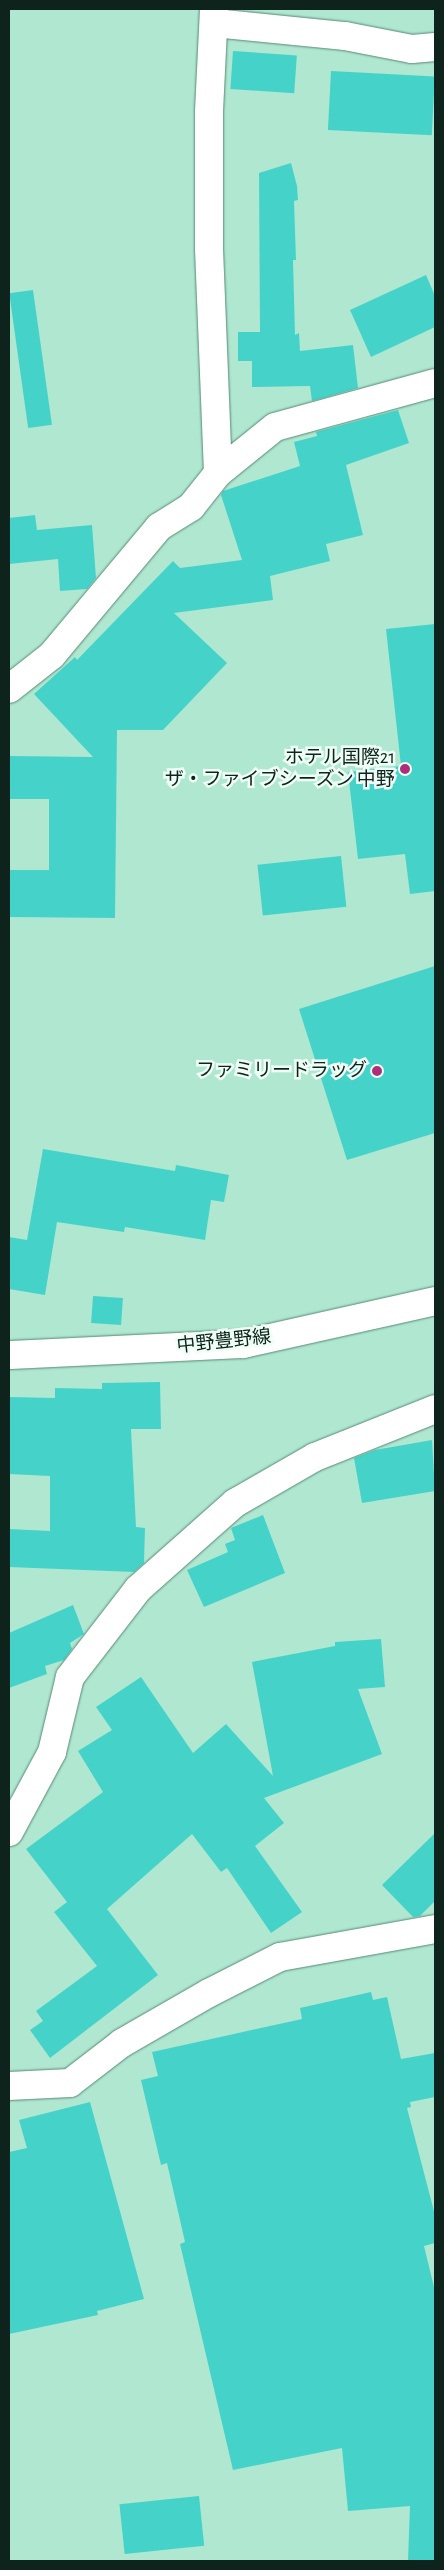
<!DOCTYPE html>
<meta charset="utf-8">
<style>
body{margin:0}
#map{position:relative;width:444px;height:2570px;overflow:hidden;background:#b0e7d1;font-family:"Alegreya Sans","Noto Sans JP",sans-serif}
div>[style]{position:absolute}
.building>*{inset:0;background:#45d3c9;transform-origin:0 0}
.roads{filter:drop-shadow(0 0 1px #568a76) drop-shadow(0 0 1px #568a76)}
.minor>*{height:28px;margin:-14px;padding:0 14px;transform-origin:14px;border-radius:14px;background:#fff}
.major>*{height:28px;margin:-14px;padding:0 14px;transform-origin:14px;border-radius:14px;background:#fff}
.dots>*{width:14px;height:14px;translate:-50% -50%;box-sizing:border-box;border:2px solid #eefef7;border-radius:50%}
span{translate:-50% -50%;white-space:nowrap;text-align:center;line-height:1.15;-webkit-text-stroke:5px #eefef7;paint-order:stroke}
.poi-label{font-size:19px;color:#0e231c}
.right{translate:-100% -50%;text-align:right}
.street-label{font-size:19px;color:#0e231c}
.frame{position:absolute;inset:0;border:10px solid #0e231c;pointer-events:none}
</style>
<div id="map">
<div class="building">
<i style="left:233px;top:51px;width:64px;height:38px;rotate:4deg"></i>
<i style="left:331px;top:71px;width:104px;height:59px;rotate:3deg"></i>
<i style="clip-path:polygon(291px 163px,297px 186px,298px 200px,294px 201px,296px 260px,293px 260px,295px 335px,299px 333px,300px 351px,353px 345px,358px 388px,312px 401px,310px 386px,252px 387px,252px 361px,238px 361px,238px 332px,260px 332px,259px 173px)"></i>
<i style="clip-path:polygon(426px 275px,435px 296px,435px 327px,371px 357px,350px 310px)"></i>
<i style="left:33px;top:290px;width:136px;height:24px;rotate:82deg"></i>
<i style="clip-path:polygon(398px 410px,409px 443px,346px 465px,363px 535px,326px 544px,330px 561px,270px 576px,273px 600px,174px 613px,227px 663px,163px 730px,117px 730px,115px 918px,9px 917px,9px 870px,49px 870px,49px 799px,9px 799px,9px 756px,93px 757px,34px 694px,75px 657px,77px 660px,173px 561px,180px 568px,242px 560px,221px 495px,223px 491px,300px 466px,294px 442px,317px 436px,316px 432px)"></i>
<i style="clip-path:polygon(35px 515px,37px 530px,92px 525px,96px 578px,87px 589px,60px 591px,58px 559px,9px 564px,9px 518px)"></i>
<i style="clip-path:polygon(435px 624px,435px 891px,410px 894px,405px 854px,358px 859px,348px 772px,401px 766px,386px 629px)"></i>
<i style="left:341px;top:856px;width:51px;height:84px;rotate:84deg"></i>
<i style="clip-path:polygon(435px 966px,435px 1133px,347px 1160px,299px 1009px)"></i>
<i style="clip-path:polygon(43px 1149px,175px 1171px,176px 1165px,229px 1175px,224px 1202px,211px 1200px,205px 1240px,125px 1227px,124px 1232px,57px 1222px,45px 1295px,9px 1289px,9px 1237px,27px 1240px)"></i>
<i style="left:93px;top:1296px;width:30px;height:27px;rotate:4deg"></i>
<i style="clip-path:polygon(160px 1382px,161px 1429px,131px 1429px,136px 1527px,145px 1528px,144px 1563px,134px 1572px,9px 1567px,9px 1529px,50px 1531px,50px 1476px,9px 1474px,10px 1397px,55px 1398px,55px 1388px,102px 1389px,102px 1383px)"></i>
<i style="clip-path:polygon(432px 1440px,435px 1491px,362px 1503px,354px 1458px,375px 1450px)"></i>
<i style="clip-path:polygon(263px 1515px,285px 1573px,204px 1607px,187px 1570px,228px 1552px,225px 1544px,235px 1540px,231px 1528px)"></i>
<i style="clip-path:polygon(73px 1605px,84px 1634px,70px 1643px,72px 1649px,64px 1660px,45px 1666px,47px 1674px,9px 1688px,9px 1633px)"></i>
<i style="clip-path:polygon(381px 1639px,385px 1687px,358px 1689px,382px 1754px,264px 1798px,284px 1823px,255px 1846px,302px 1912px,271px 1933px,227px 1868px,221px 1872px,192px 1834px,107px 1909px,158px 1975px,50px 2058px,30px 2030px,43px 2021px,36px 2011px,97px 1966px,54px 1912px,67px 1902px,26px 1849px,103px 1792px,78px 1751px,112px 1730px,96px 1707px,141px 1677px,193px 1753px,226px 1724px,273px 1776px,252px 1662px,335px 1646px,335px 1642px)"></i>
<i style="clip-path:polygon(435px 1833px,435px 1901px,420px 1916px,413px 1917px,382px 1885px)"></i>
<i style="clip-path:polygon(371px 1992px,373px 2000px,387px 1997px,401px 2059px,435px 2053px,435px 2097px,410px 2102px,411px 2107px,407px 2108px,435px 2215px,435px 2243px,424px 2246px,435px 2291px,435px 2561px,408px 2561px,410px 2506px,348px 2511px,342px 2448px,233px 2470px,180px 2244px,185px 2242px,167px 2163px,161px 2165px,141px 2080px,158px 2076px,152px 2052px,302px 2019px,300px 2008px)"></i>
<i style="clip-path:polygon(90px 2102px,144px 2299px,97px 2311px,98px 2315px,9px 2334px,9px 2152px,27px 2148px,19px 2120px)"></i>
<i style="left:199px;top:2496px;width:50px;height:80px;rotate:84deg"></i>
</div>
<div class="roads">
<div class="minor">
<i style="left:214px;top:9px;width:104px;rotate:92.8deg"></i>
<i style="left:209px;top:113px;width:136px;rotate:90deg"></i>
<i style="left:209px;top:249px;width:224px;rotate:87.7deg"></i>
<i style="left:214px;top:23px;width:132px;rotate:5.7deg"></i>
<i style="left:345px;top:36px;width:68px;rotate:11deg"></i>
<i style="left:412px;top:49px;width:23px;rotate:-5deg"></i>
<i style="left:9px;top:689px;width:55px;rotate:-38.3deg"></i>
<i style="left:52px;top:655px;width:167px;rotate:-50.1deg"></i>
<i style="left:159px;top:527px;width:38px;rotate:-32deg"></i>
<i style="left:191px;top:507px;width:43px;rotate:-51.5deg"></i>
<i style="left:218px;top:473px;width:73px;rotate:-38.9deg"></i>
<i style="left:275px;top:427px;width:166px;rotate:-15.4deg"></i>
<i style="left:9px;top:1832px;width:91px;rotate:-61.7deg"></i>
<i style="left:52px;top:1752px;width:77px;rotate:-76.5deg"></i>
<i style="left:70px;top:1677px;width:111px;rotate:-52.3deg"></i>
<i style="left:138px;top:1589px;width:130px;rotate:-41.6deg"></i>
<i style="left:235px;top:1503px;width:92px;rotate:-29.9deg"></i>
<i style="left:315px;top:1457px;width:129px;rotate:-21.8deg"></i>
<i style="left:9px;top:2086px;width:61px;rotate:-2.8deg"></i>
<i style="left:70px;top:2083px;width:66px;rotate:-37.6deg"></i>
<i style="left:122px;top:2043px;width:100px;rotate:-29.9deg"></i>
<i style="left:209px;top:1993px;width:80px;rotate:-26.9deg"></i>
<i style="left:280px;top:1957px;width:158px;rotate:-10.2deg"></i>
</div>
<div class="major">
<i style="left:9px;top:1355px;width:234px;rotate:-2.7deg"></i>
<i style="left:243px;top:1344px;width:197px;rotate:-12.6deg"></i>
</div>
</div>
<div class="dots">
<i style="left:405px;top:769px;background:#ae2e7b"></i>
<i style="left:377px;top:1071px;background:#ae2e7b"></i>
</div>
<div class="poi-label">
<span class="right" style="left:395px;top:769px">ホテル国際21<br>ザ・ファイブシーズン 中野</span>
<span class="right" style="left:367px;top:1071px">ファミリードラッグ</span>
</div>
<div class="street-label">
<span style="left:224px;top:1342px;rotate:-6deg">中野豊野線</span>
</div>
<div class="frame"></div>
</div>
